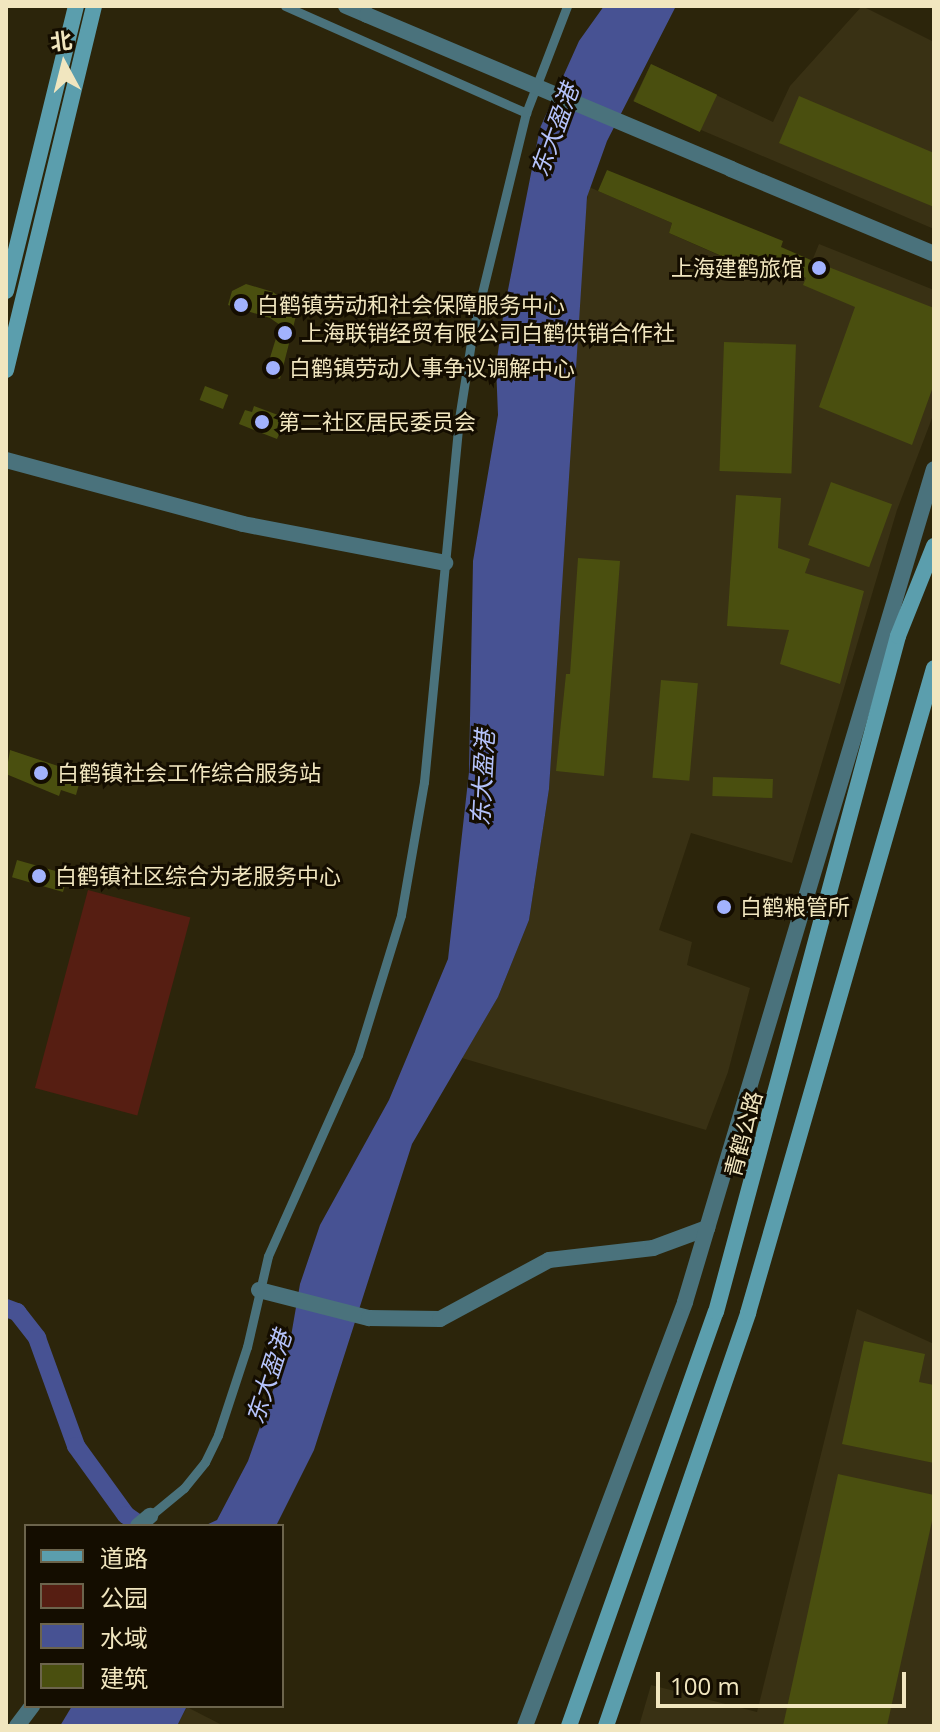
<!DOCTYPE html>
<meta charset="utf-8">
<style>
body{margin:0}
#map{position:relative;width:940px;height:1732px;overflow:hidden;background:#2c250b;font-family:"Open Sans","Noto Sans SC",sans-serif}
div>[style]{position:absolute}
.built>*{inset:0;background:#393114}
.green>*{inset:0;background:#561e12;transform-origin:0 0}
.water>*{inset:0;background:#475293}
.canal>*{height:18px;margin:-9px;padding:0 9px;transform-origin:9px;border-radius:9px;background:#475293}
.building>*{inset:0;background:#4a4f0f;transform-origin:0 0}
.service>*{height:9px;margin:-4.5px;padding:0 4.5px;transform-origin:4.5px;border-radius:4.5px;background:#4a727c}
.minor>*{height:16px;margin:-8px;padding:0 8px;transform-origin:8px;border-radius:8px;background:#4a727c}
.secondary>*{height:16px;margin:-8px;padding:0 8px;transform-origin:8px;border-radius:8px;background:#5b9ead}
.minor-bridge>*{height:16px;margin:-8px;padding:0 8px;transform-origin:8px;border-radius:8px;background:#4a727c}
.dots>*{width:22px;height:22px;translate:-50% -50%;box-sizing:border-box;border:4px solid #140d00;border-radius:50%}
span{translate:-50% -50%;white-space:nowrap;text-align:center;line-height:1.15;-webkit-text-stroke:6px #140d00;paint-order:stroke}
.poi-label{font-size:22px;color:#f1e6bf}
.right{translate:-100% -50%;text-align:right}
.left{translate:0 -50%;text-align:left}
.street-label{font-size:22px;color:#f1e6bf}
.water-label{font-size:24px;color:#b5c3fb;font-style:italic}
.frame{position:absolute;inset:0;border:8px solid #f1e6bf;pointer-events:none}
.legend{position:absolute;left:24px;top:1524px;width:260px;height:184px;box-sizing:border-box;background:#140d00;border:2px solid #6c644c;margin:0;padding:10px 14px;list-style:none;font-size:24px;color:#f1e6bf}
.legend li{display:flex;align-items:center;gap:16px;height:40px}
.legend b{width:40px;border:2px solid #6c644c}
.north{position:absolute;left:24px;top:24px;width:80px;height:80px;-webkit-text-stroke:6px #140d00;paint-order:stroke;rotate:353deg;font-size:22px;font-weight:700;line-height:32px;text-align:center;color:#f1e6bf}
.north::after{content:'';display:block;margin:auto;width:28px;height:36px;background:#f1e6bf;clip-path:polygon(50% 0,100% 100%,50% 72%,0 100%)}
.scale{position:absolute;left:656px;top:1672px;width:250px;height:36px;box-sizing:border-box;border:4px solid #f1e6bf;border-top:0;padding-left:10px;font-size:24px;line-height:28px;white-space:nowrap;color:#f1e6bf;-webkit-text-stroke:6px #140d00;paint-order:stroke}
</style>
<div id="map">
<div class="built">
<i style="clip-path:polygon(862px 6px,934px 42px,934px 229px,633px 101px,651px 64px,773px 122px,790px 86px)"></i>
<i style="clip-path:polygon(589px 187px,672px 223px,669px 233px,739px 264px,744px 254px,805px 278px,819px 244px,934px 290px,934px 413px,897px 510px,792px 863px,691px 833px,659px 930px,692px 942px,687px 965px,750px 988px,728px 1072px,706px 1130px,462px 1058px,498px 997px,529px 920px,549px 789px,582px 234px)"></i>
<i style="clip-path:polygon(857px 1309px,934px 1344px,934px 1726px,639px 1726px,651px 1685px,757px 1712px)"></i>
<i style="clip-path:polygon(187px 1707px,224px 1726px,177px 1726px)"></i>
</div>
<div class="green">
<i style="left:88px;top:890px;width:106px;height:205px;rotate:15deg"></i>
</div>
<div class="water">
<i style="clip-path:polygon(604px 6px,676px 6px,607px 141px,587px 197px,549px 789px,529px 920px,498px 997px,412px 1144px,314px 1450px,276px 1526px,204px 1526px,217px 1520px,248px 1461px,290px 1342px,300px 1284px,320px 1225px,389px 1100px,448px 959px,469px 772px,473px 561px,498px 415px,496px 366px,504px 310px,540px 128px,579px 41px)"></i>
<i style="clip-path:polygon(72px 1706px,187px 1706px,177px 1726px,60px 1726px)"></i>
</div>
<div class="canal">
<i style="left:6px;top:1308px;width:12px;rotate:20deg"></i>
<i style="left:17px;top:1312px;width:33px;rotate:52deg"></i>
<i style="left:37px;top:1338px;width:115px;rotate:70.1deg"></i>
<i style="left:76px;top:1446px;width:85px;rotate:54.1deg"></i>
<i style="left:126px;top:1515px;width:19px;rotate:35deg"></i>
</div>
<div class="building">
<i style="left:651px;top:64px;width:73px;height:41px;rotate:25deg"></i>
<i style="clip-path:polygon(799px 96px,934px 153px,934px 207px,779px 143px)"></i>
<i style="clip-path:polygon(607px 170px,783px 241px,781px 247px,813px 261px,934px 308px,934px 384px,912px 445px,819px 407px,855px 307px,803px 285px,806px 278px,744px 254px,740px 264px,669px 233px,672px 223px,598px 191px)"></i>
<i style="clip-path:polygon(246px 284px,273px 292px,282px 299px,281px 303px,298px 308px,280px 379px,265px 374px,280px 325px,270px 318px,228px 305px,232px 291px)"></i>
<i style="left:724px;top:342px;width:72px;height:129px;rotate:2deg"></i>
<i style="left:205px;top:386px;width:25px;height:15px;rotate:21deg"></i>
<i style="clip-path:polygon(254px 406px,286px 418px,277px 439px,239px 424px,245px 410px,252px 412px)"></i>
<i style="left:831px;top:482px;width:65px;height:67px;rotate:20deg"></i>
<i style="clip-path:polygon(736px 495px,781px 498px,778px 548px,810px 559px,805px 573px,864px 591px,840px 684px,780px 664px,789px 630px,727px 626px)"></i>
<i style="clip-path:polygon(578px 558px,620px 561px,604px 776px,556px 771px,566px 674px,570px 674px)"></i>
<i style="left:661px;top:680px;width:37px;height:98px;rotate:5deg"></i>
<i style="clip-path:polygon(10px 750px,76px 772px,75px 775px,81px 777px,76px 795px,61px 790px,59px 796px,6px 774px)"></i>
<i style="left:713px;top:777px;width:60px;height:19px;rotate:2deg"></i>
<i style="left:17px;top:860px;width:53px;height:18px;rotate:16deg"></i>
<i style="clip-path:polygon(864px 1341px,925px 1354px,919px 1382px,934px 1385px,934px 1463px,842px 1444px)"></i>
<i style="clip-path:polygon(838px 1474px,934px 1495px,934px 1512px,887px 1726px,783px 1726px)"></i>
</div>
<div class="service">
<i style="left:285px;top:6px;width:264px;rotate:23.9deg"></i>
<i style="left:150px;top:1516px;width:44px;rotate:-39.5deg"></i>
<i style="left:184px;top:1488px;width:33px;rotate:-51deg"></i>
<i style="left:205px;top:1462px;width:30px;rotate:-64deg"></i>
<i style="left:218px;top:1435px;width:93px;rotate:-71.8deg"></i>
<i style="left:247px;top:1347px;width:93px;rotate:-77deg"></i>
<i style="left:268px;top:1256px;width:220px;rotate:-65.9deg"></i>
<i style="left:358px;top:1055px;width:146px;rotate:-72.9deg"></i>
<i style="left:401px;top:915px;width:135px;rotate:-80.2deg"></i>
<i style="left:424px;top:782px;width:365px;rotate:-84.5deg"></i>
<i style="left:459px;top:419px;width:90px;rotate:-81.1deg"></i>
<i style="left:473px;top:330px;width:223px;rotate:-76.3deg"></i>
<i style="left:526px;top:113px;width:115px;rotate:-69deg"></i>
</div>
<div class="minor">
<i style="left:346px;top:6px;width:23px;rotate:23deg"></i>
<i style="left:731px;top:169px;width:220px;rotate:22.7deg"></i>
<i style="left:6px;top:460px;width:245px;rotate:15.1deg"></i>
<i style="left:243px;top:524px;width:206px;rotate:10.9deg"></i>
<i style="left:259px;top:1290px;width:114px;rotate:14.3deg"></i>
<i style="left:369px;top:1318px;width:71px;rotate:0.8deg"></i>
<i style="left:440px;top:1319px;width:124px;rotate:-28.4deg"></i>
<i style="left:549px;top:1260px;width:105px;rotate:-6.6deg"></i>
<i style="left:653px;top:1248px;width:58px;rotate:-20.3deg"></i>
<i style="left:138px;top:1526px;width:16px;rotate:-40deg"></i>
<i style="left:17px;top:1726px;width:25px;rotate:-53deg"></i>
<i style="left:525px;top:1726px;width:453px;rotate:-69.3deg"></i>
<i style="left:685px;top:1302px;width:869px;rotate:-73.36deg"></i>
</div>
<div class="secondary">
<i style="left:6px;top:291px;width:293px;rotate:-76.2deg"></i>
<i style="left:6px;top:370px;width:374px;rotate:-76.4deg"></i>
<i style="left:569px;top:1726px;width:439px;rotate:-70.5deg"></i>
<i style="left:716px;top:1312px;width:700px;rotate:-74.93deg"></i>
<i style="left:898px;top:636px;width:97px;rotate:-68.2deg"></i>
<i style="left:606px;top:1726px;width:437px;rotate:-71deg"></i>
<i style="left:748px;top:1313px;width:671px;rotate:-73.91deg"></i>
</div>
<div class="minor-bridge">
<i style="left:367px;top:15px;width:395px;rotate:22.9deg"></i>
</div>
<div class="dots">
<i style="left:819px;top:268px;background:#a2b2fd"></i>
<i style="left:241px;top:305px;background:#a2b2fd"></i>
<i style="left:285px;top:333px;background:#a2b2fd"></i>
<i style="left:273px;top:368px;background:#a2b2fd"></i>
<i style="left:262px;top:422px;background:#a2b2fd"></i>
<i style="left:41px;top:773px;background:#a2b2fd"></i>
<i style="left:39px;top:876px;background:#a2b2fd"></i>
<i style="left:724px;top:907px;background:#a2b2fd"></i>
</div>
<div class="poi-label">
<span class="right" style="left:803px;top:268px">上海建鹤旅馆</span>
<span class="left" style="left:257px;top:305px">白鹤镇劳动和社会保障服务中心</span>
<span class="left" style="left:301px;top:333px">上海联销经贸有限公司白鹤供销合作社</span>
<span class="left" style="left:289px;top:368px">白鹤镇劳动人事争议调解中心</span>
<span class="left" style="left:278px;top:422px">第二社区居民委员会</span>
<span class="left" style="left:57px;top:773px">白鹤镇社会工作综合服务站</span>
<span class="left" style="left:55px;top:876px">白鹤镇社区综合为老服务中心</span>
<span class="left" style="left:740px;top:907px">白鹤粮管所</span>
</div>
<div class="street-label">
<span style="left:743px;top:1134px;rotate:-75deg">青鹤公路</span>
</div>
<div class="water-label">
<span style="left:554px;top:130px;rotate:-70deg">东大盈港</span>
<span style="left:482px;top:778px;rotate:-87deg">东大盈港</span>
<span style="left:268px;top:1377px;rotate:-72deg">东大盈港</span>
</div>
<div class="frame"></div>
<ul class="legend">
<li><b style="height:10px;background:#5b9ead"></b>道路</li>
<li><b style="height:22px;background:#561e12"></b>公园</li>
<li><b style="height:22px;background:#475293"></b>水域</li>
<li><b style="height:22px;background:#4a4f0f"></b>建筑</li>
</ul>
<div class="north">北</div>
<div class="scale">100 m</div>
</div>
